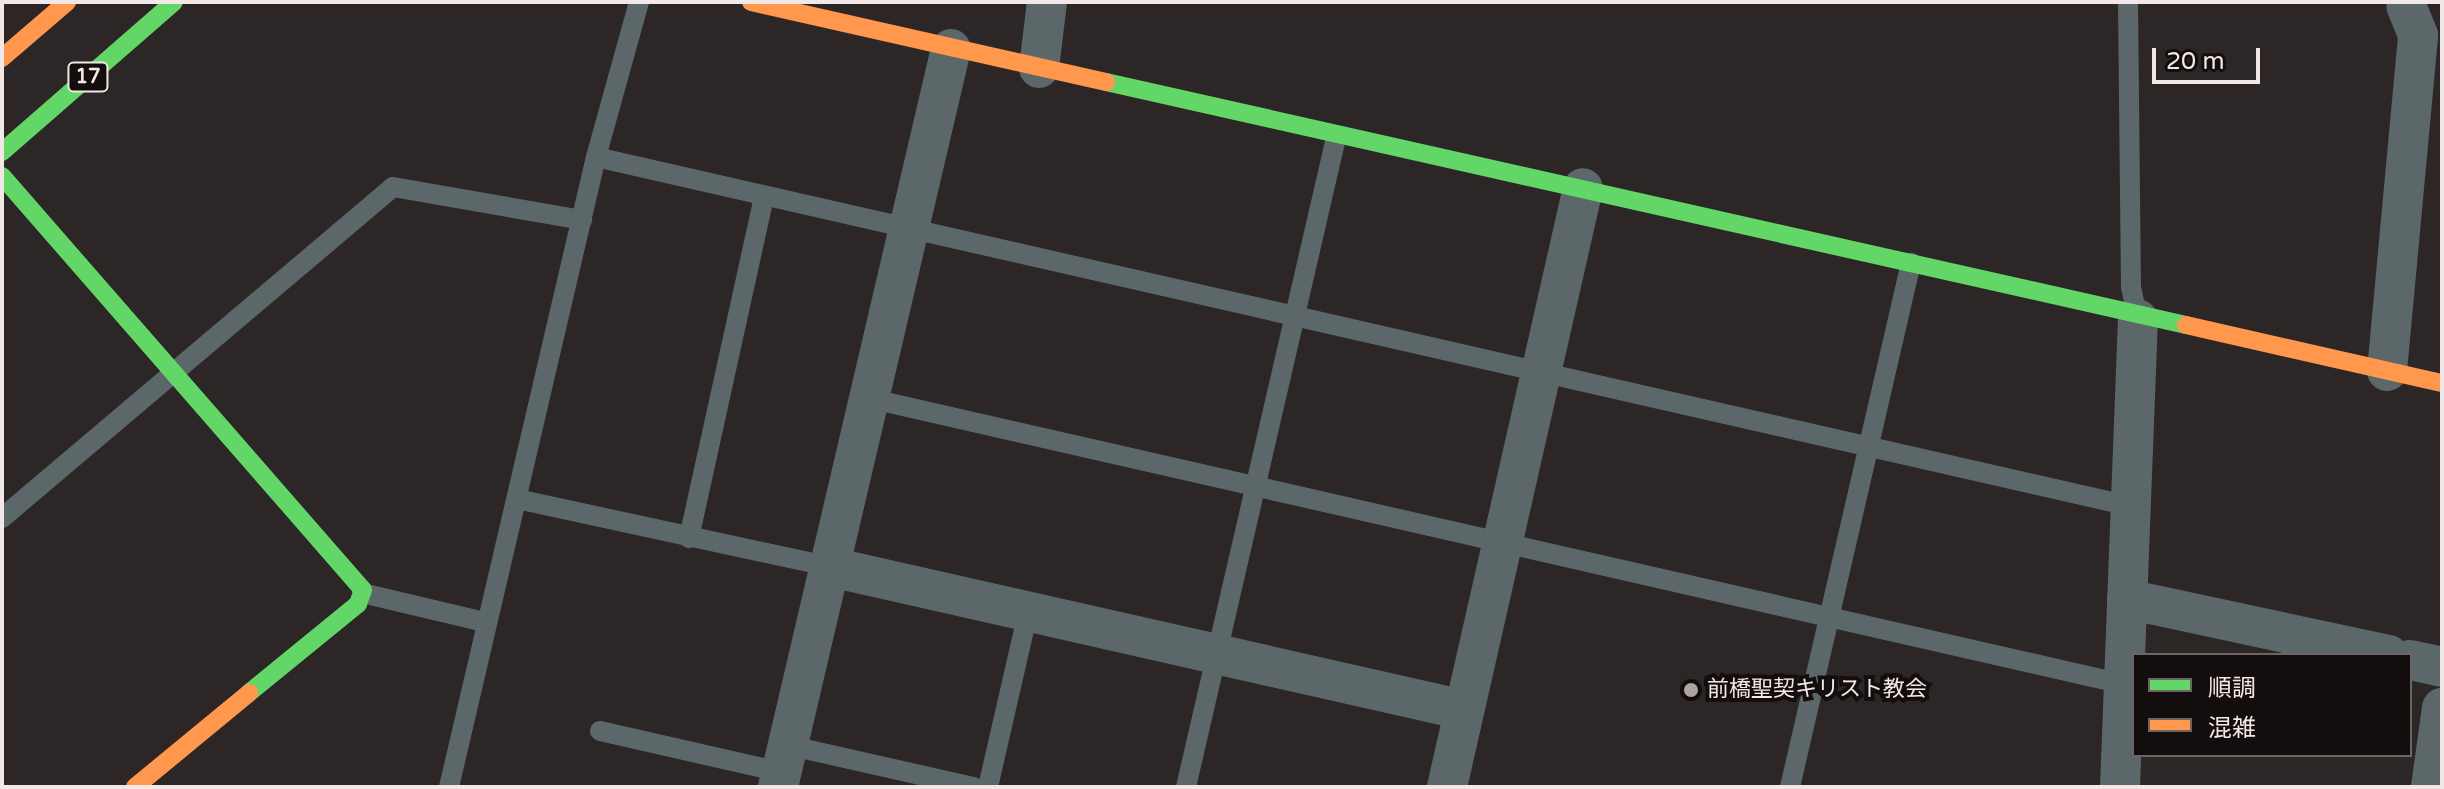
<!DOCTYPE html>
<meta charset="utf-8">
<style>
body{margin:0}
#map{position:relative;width:2444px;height:789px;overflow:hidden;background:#2c2626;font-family:"Varela Round","Noto Sans JP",sans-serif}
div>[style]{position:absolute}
.lane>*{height:20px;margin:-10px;padding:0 10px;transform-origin:10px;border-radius:10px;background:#5c676a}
.street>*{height:40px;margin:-20px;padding:0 20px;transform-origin:20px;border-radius:20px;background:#5c676a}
.fast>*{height:18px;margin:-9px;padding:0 9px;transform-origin:9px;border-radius:9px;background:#63d668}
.slow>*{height:18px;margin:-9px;padding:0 9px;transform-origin:9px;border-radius:9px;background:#ff974d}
.dots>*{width:22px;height:22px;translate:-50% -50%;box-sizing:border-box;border:4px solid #140d0d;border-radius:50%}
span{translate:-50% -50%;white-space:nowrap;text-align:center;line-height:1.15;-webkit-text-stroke:8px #140d0d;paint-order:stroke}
.shield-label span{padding:2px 6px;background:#140d0d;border:2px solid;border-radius:6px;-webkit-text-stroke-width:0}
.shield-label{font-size:20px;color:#f2e8e7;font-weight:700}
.poi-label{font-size:22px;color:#f2e8e7}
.left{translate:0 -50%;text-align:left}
.frame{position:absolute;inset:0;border:4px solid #f2e8e7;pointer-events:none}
.legend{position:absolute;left:2132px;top:653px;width:280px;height:104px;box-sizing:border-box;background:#140d0d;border:2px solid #6d6564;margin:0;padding:10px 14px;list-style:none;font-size:24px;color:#f2e8e7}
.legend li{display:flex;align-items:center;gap:16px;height:40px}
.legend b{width:40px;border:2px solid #6d6564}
.scale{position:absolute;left:2152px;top:48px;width:108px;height:36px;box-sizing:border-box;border:4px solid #f2e8e7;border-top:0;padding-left:10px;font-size:24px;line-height:28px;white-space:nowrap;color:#f2e8e7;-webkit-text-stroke:6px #140d0d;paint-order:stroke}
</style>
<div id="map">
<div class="lane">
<i style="left:2128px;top:2px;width:285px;rotate:89.4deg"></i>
<i style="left:2131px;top:287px;width:29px;rotate:78deg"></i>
<i style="left:596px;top:157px;width:1573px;rotate:12.82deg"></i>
<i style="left:868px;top:398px;width:1287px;rotate:12.84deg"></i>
<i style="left:517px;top:499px;width:321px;rotate:12.2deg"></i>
<i style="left:2px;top:518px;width:512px;rotate:-40.25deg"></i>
<i style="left:393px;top:187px;width:192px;rotate:9.9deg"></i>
<i style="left:689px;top:538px;width:350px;rotate:-77.6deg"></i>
<i style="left:362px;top:593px;width:126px;rotate:13.3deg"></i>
<i style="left:600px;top:731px;width:186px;rotate:12.8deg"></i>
<i style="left:787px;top:745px;width:192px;rotate:12.7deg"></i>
<i style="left:449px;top:787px;width:647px;rotate:-76.87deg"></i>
<i style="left:596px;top:157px;width:161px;rotate:-74.5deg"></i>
<i style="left:988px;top:787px;width:179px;rotate:-77.1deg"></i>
<i style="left:1186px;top:787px;width:666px;rotate:-76.99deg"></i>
<i style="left:1790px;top:787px;width:538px;rotate:-77deg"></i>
</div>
<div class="street">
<i style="left:1039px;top:68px;width:66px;rotate:-83.1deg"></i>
<i style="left:2387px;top:371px;width:337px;rotate:-84.7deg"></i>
<i style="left:2418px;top:35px;width:31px;rotate:-112deg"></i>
<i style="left:831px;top:567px;width:649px;rotate:12.73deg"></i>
<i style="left:2127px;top:599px;width:268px;rotate:12.1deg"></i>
<i style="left:2410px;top:660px;width:33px;rotate:12deg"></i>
<i style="left:778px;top:787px;width:758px;rotate:-76.81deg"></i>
<i style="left:1447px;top:787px;width:614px;rotate:-77.21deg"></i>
<i style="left:2120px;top:787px;width:468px;rotate:-87.8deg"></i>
<i style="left:2431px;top:787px;width:80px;rotate:-82.1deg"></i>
</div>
<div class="fast">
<i style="left:1106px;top:82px;width:1107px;rotate:12.68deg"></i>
<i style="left:2px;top:152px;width:228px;rotate:-41.1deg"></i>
<i style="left:2px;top:176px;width:549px;rotate:48.91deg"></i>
<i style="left:363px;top:590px;width:15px;rotate:110deg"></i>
<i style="left:358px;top:604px;width:141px;rotate:140.8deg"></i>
</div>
<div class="slow">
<i style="left:751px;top:2px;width:364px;rotate:12.7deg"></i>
<i style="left:2px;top:58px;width:86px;rotate:-40.7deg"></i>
<i style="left:2186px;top:325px;width:262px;rotate:12.8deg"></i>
<i style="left:135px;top:787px;width:148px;rotate:-39.5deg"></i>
</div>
<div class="dots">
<i style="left:1691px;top:690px;background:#ada4a3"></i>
</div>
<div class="shield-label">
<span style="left:88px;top:77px">17</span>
</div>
<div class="poi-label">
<span class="left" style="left:1707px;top:690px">前橋聖契キリスト教会</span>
</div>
<div class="frame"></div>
<ul class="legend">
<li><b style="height:10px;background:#63d668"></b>順調</li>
<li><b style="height:10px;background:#ff974d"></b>混雑</li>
</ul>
<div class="scale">20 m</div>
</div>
